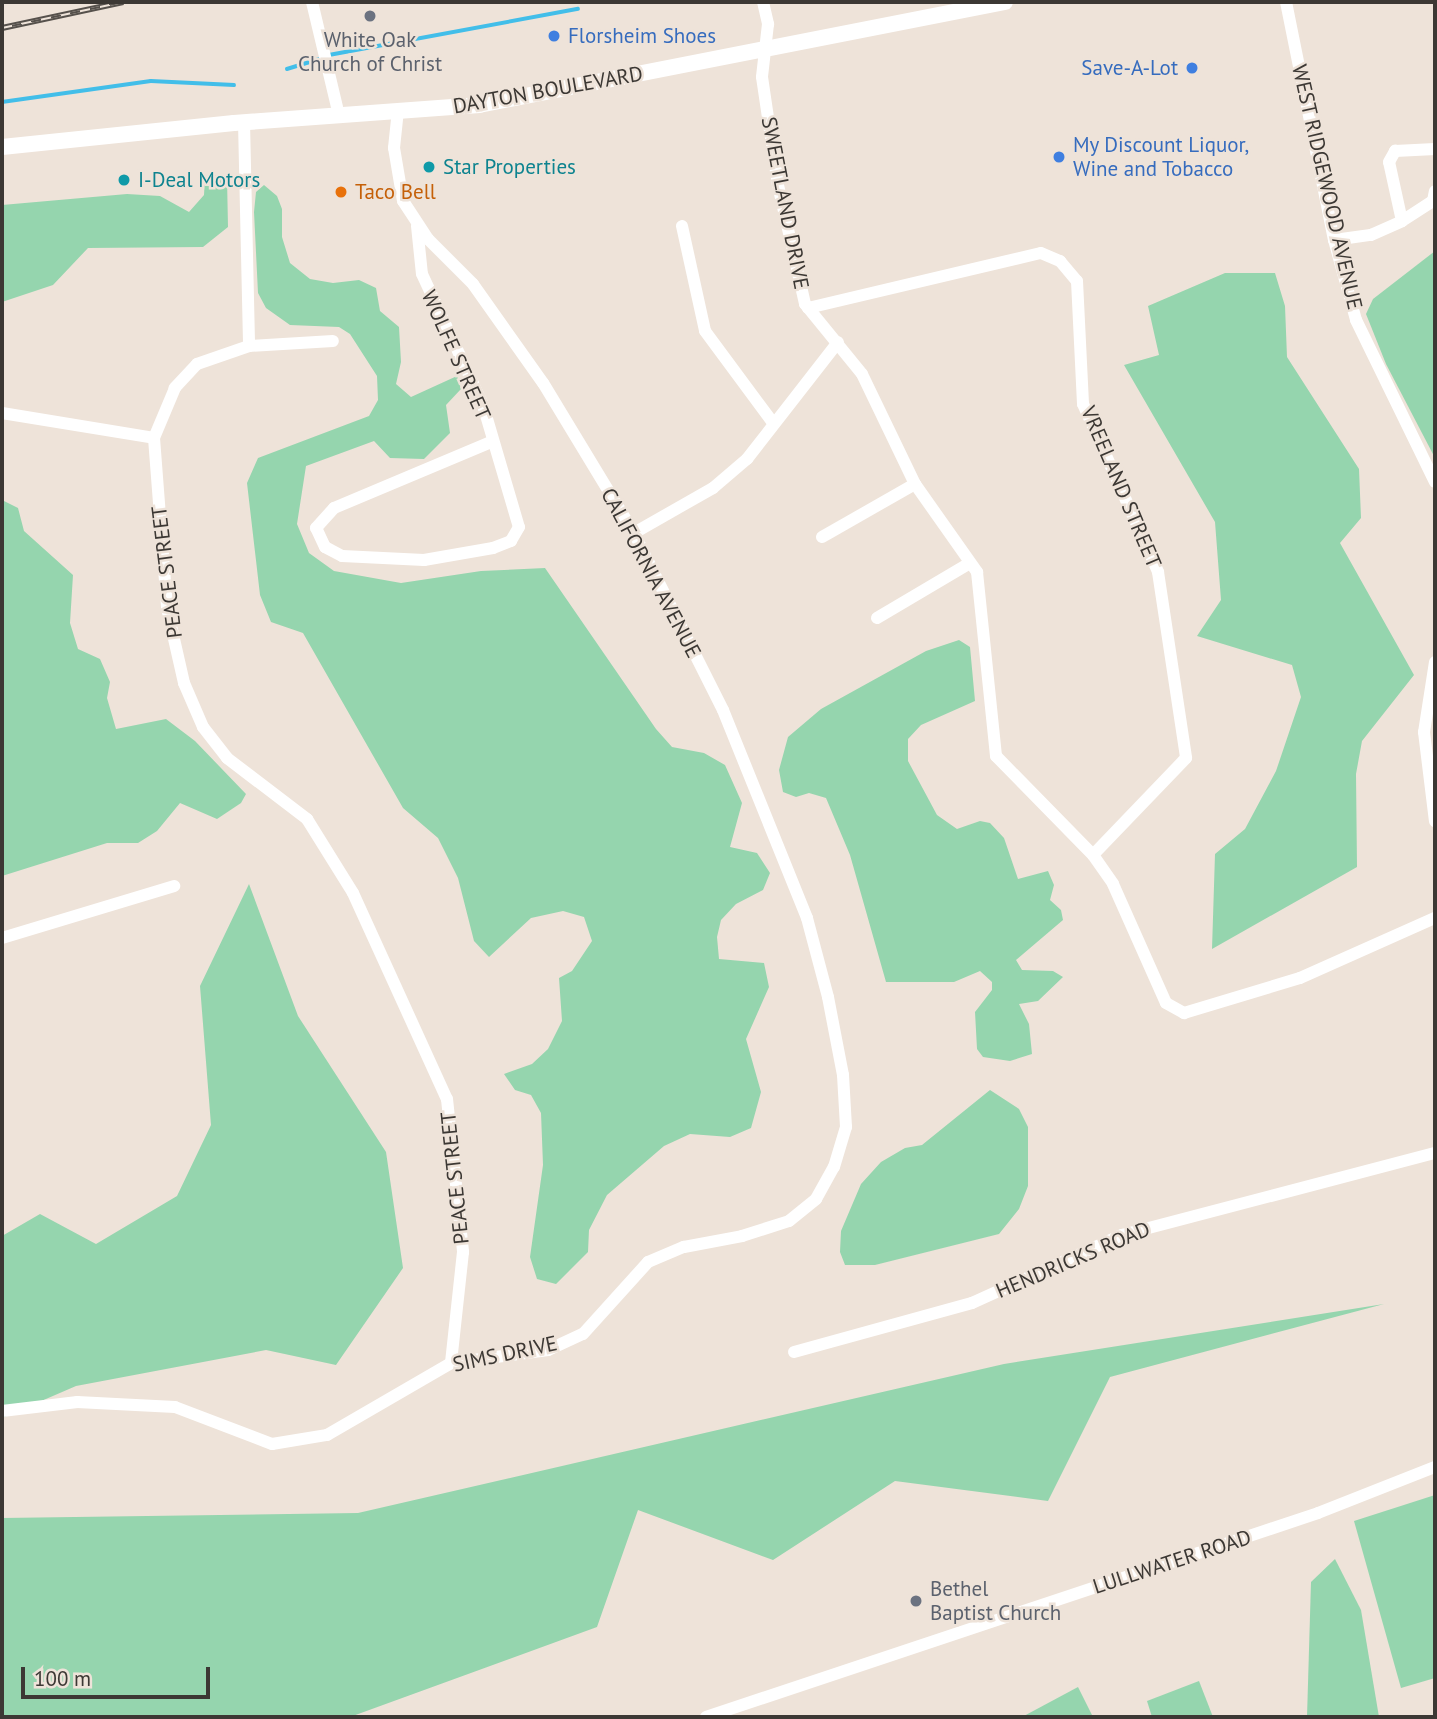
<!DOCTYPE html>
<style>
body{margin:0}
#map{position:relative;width:1437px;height:1719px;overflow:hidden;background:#eee3d9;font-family:"PT Sans",sans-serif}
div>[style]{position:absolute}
.green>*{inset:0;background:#95d5ae}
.stream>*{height:3.5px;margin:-1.75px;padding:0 1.75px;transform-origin:1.75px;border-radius:1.75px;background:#42bee9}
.minor>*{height:12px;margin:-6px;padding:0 6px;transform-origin:6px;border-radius:6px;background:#fff}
.major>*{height:16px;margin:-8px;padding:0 8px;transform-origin:8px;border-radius:8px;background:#fff}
.rail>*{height:6px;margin-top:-3px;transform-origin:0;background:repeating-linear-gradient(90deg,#eee3d9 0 10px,#56514c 0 20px);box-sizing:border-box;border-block:2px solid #56514c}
.dots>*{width:19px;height:19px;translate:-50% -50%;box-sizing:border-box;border:4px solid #eee3d9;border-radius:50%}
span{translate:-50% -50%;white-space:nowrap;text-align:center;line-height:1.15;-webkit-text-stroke:5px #eee3d9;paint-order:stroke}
.shop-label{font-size:21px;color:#366cbe}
.left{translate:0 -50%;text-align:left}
.right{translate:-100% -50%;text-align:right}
.worship-label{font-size:21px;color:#5b616d}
.street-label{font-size:21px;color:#3c3834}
.culture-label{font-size:21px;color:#0d838f}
.food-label{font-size:21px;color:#c56008}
.frame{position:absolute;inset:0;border:4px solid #3c3834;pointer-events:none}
.scale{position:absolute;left:21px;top:1667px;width:189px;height:32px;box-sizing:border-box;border:4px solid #3c3834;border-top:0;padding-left:9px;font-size:21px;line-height:24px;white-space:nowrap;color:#3c3834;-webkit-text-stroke:5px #eee3d9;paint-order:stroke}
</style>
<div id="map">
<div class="green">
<i style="clip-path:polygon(216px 175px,227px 178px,228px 227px,203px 247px,88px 248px,53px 285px,2px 302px,2px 205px,127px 194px,160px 196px,189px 212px,204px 195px,205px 176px)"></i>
<i style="clip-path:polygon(264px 185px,277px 196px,282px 209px,282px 237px,290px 263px,310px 279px,333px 283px,359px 280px,376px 288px,380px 311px,399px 327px,401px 362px,396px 384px,411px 397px,457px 376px,461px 389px,446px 405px,450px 433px,424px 459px,390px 458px,374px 441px,306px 466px,297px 524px,309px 553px,334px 571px,401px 583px,481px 571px,545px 568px,656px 729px,672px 747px,704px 753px,725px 765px,742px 803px,730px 847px,757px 853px,770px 873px,763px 890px,736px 904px,721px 920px,717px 937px,719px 959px,764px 963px,769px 987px,746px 1039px,761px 1092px,751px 1128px,730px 1137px,690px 1134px,664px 1146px,607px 1195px,589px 1230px,588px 1252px,556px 1284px,537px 1279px,530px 1257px,543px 1165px,541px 1113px,531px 1095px,515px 1090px,504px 1074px,532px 1064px,548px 1049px,562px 1021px,559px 978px,572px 971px,592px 941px,584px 917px,563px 911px,531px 918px,489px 957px,474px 941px,458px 878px,438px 838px,403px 808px,303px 633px,271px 622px,260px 595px,247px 483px,258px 458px,369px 416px,378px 400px,377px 376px,350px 334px,339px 327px,290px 325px,266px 308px,258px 293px,254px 212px,256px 192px)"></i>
<i style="clip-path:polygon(1435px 251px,1435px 458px,1386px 364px,1366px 314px,1373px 299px)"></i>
<i style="clip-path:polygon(1225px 273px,1275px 273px,1285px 306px,1287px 357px,1359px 469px,1361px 518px,1340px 543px,1414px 675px,1362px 741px,1356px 774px,1357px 867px,1212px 949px,1215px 854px,1245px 829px,1276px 771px,1301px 697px,1292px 665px,1197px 636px,1221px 600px,1215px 522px,1124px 365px,1159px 355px,1148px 306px)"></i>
<i style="clip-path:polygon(2px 500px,18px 508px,24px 531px,73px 575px,70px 623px,78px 649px,100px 659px,110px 682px,107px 698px,116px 729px,166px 719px,195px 741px,246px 794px,241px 803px,217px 819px,180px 803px,157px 831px,138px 843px,107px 843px,2px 876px)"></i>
<i style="clip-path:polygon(959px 640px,970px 647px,975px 701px,921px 725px,908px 739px,908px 761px,937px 815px,957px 829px,980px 821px,990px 823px,1004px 838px,1018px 879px,1048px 871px,1054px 885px,1050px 900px,1061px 910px,1063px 920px,1016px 960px,1022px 970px,1053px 971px,1063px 977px,1038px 1001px,1019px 1004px,1029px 1024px,1032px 1054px,1010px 1061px,983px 1057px,977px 1049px,975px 1012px,992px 990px,992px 982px,980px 971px,954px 982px,886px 982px,850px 855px,826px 798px,809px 793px,796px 797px,783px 792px,779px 770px,788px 737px,821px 709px,926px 651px)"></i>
<i style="clip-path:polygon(249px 884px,298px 1016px,386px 1152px,403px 1268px,336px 1365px,266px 1350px,76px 1386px,2px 1418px,2px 1236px,40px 1214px,96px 1244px,177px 1196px,211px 1125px,200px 986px)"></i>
<i style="clip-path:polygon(990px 1090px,1019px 1109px,1028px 1127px,1028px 1186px,1019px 1209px,999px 1234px,875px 1265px,845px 1265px,840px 1252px,841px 1231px,861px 1184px,881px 1162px,905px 1148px,922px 1145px)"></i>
<i style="clip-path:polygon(1384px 1304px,1110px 1377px,1048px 1501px,895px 1481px,773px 1560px,638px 1510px,597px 1627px,350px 1717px,2px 1717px,2px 1518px,358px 1513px,1004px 1364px)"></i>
<i style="clip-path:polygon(1435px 1495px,1435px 1678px,1401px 1688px,1354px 1521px)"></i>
<i style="clip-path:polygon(1335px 1559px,1361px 1610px,1379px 1717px,1307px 1717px,1311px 1582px)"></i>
<i style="clip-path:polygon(1199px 1681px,1213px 1717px,1152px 1717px,1147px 1701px)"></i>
<i style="clip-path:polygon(1078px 1687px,1093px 1717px,1022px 1717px)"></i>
</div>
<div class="stream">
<i style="left:329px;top:55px;width:253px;rotate:-10.5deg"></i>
<i style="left:287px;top:69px;width:37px;rotate:-17deg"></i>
<i style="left:2px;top:102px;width:150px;rotate:-8deg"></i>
<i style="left:151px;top:81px;width:83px;rotate:2.8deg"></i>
</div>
<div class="minor">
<i style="left:312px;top:2px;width:116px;rotate:76.6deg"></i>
<i style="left:763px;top:2px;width:23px;rotate:77deg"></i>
<i style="left:768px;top:24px;width:53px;rotate:96.5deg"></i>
<i style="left:762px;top:77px;width:109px;rotate:81.6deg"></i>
<i style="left:778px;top:185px;width:122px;rotate:77.2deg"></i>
<i style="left:805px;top:304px;width:90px;rotate:50.8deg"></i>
<i style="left:862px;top:374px;width:122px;rotate:64.3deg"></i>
<i style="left:915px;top:484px;width:108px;rotate:54.8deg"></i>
<i style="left:977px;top:572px;width:185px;rotate:84.1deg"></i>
<i style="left:996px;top:756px;width:139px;rotate:45.6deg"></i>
<i style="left:1093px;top:855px;width:35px;rotate:55deg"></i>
<i style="left:1113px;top:884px;width:130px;rotate:66deg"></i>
<i style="left:1166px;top:1003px;width:21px;rotate:29deg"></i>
<i style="left:1184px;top:1013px;width:121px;rotate:-16.8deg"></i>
<i style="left:1300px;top:978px;width:148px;rotate:-24deg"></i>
<i style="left:1286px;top:2px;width:243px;rotate:78.6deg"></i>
<i style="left:1334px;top:240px;width:83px;rotate:74.6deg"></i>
<i style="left:1356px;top:320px;width:180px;rotate:64deg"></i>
<i style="left:244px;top:122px;width:224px;rotate:88.7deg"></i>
<i style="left:249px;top:346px;width:55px;rotate:160.9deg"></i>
<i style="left:197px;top:364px;width:33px;rotate:133deg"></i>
<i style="left:175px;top:388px;width:54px;rotate:112.8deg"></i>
<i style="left:154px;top:438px;width:170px;rotate:85.6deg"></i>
<i style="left:167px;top:608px;width:77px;rotate:77.2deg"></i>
<i style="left:184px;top:683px;width:48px;rotate:66.6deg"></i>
<i style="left:203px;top:727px;width:39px;rotate:52deg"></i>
<i style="left:227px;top:758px;width:101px;rotate:37.3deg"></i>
<i style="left:307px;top:819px;width:87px;rotate:58.1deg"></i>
<i style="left:353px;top:893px;width:226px;rotate:65.5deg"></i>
<i style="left:447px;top:1099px;width:154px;rotate:84deg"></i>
<i style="left:463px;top:1252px;width:112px;rotate:96.2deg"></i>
<i style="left:1402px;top:221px;width:60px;rotate:-102.4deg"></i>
<i style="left:1389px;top:162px;width:13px;rotate:-61deg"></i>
<i style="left:1395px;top:151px;width:40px;rotate:-2.9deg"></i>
<i style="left:417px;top:226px;width:48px;rotate:84.1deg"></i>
<i style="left:422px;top:274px;width:145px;rotate:65deg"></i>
<i style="left:483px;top:405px;width:127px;rotate:73.6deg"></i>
<i style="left:519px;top:527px;width:16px;rotate:120deg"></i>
<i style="left:511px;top:541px;width:19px;rotate:159deg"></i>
<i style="left:493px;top:548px;width:70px;rotate:170.1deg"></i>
<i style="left:424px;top:560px;width:82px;rotate:-177.2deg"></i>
<i style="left:342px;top:556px;width:19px;rotate:-152deg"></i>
<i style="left:325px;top:547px;width:21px;rotate:-115deg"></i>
<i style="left:316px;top:528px;width:27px;rotate:-48deg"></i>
<i style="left:334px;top:508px;width:170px;rotate:-22.8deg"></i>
<i style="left:682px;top:226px;width:107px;rotate:77.6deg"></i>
<i style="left:705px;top:331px;width:114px;rotate:53.5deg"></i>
<i style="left:1334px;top:240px;width:37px;rotate:-8deg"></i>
<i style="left:1371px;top:235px;width:34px;rotate:-24deg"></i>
<i style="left:1402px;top:221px;width:37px;rotate:-33deg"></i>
<i style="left:1433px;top:201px;width:10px;rotate:-79deg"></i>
<i style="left:808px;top:308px;width:239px;rotate:-13.3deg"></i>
<i style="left:1041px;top:253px;width:21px;rotate:23deg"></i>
<i style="left:1060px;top:261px;width:26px;rotate:50deg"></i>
<i style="left:1077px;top:281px;width:123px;rotate:87.2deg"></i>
<i style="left:1083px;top:404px;width:184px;rotate:65.9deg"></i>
<i style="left:1158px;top:572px;width:188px;rotate:81.4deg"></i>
<i style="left:1186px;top:758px;width:134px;rotate:133.8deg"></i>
<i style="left:249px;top:346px;width:84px;rotate:-3.4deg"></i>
<i style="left:2px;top:413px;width:154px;rotate:9.3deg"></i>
<i style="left:634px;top:533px;width:91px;rotate:-29.7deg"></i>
<i style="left:713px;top:488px;width:45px;rotate:-40.5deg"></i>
<i style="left:747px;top:459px;width:148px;rotate:-52.1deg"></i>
<i style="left:822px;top:537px;width:107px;rotate:-29.7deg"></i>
<i style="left:877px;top:618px;width:108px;rotate:-30.6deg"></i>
<i style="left:1435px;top:662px;width:71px;rotate:98.9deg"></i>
<i style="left:1424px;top:732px;width:90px;rotate:83deg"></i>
<i style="left:2px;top:938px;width:180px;rotate:-16.8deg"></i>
<i style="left:794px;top:1352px;width:185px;rotate:-15.4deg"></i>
<i style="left:972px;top:1303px;width:165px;rotate:-24.4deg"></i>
<i style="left:1122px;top:1235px;width:324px;rotate:-14.7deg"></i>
<i style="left:2px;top:1411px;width:76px;rotate:-6.8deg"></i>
<i style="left:77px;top:1402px;width:98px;rotate:2.9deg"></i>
<i style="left:175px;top:1407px;width:104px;rotate:20.9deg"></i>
<i style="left:272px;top:1444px;width:56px;rotate:-9.3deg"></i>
<i style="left:327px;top:1435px;width:143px;rotate:-30.1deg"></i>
<i style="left:451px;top:1363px;width:98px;rotate:-7.6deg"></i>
<i style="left:548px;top:1350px;width:38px;rotate:-25deg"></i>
<i style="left:583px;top:1334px;width:97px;rotate:-47.9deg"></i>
<i style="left:648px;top:1262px;width:39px;rotate:-23deg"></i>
<i style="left:684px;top:1247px;width:59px;rotate:-10.7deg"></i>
<i style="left:742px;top:1236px;width:49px;rotate:-17.7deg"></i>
<i style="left:789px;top:1221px;width:35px;rotate:-39deg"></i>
<i style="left:816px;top:1199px;width:37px;rotate:-61deg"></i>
<i style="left:834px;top:1167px;width:42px;rotate:-73.3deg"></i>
<i style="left:846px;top:1127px;width:52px;rotate:-93.3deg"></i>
<i style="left:843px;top:1075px;width:79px;rotate:-100.9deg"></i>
<i style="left:828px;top:997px;width:82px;rotate:-104.9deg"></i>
<i style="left:807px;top:918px;width:224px;rotate:-112deg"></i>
<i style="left:723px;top:710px;width:198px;rotate:-116.7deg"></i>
<i style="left:634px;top:533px;width:175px;rotate:-121.2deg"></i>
<i style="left:543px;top:383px;width:121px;rotate:-125.3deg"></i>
<i style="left:473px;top:284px;width:64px;rotate:-135deg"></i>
<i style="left:428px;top:239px;width:45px;rotate:-123.3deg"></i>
<i style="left:403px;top:201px;width:54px;rotate:-99.6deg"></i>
<i style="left:394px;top:148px;width:37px;rotate:-84deg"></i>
<i style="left:706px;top:1717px;width:645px;rotate:-18.43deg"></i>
<i style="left:1318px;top:1513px;width:126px;rotate:-21.5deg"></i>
</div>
<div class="major">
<i style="left:2px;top:147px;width:233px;rotate:-5.9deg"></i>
<i style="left:234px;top:123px;width:246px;rotate:-4.2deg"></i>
<i style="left:479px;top:105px;width:536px;rotate:-11.08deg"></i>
</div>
<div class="rail">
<i style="left:2px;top:28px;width:124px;rotate:-12.1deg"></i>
</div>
<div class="dots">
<i style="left:370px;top:16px;background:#6b7280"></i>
<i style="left:554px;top:36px;background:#3f7fe0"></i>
<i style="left:1192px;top:68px;background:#3f7fe0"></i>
<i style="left:1059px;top:157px;background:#3f7fe0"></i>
<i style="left:429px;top:167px;background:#0f9aa8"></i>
<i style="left:124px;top:180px;background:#0f9aa8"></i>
<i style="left:341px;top:192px;background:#e8710a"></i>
<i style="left:916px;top:1601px;background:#6b7280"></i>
</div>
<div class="shop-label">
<span class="left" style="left:568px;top:36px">Florsheim Shoes</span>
<span class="right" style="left:1178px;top:68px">Save-A-Lot</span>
<span class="left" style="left:1073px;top:157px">My Discount Liquor,<br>Wine and Tobacco</span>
</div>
<div class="worship-label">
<span style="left:370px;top:52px">White Oak<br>Church of Christ</span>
<span class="left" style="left:930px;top:1601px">Bethel<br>Baptist Church</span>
</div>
<div class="street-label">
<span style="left:548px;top:90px;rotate:-10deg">DAYTON BOULEVARD</span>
<span style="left:1327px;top:187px;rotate:77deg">WEST RIDGEWOOD AVENUE</span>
<span style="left:785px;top:203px;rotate:79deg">SWEETLAND DRIVE</span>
<span style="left:456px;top:355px;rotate:66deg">WOLFE STREET</span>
<span style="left:1121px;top:487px;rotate:67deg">VREELAND STREET</span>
<span style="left:167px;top:572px;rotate:-97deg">PEACE STREET</span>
<span style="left:651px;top:573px;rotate:62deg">CALIFORNIA AVENUE</span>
<span style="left:455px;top:1178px;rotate:-96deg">PEACE STREET</span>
<span style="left:1073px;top:1260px;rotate:-23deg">HENDRICKS ROAD</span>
<span style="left:505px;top:1354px;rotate:-12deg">SIMS DRIVE</span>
<span style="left:1172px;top:1562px;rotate:-18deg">LULLWATER ROAD</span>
</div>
<div class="culture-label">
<span class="left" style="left:443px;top:167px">Star Properties</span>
<span class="left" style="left:138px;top:180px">I-Deal Motors</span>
</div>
<div class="food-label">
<span class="left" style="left:355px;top:192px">Taco Bell</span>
</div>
<div class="frame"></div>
<div class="scale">100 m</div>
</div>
